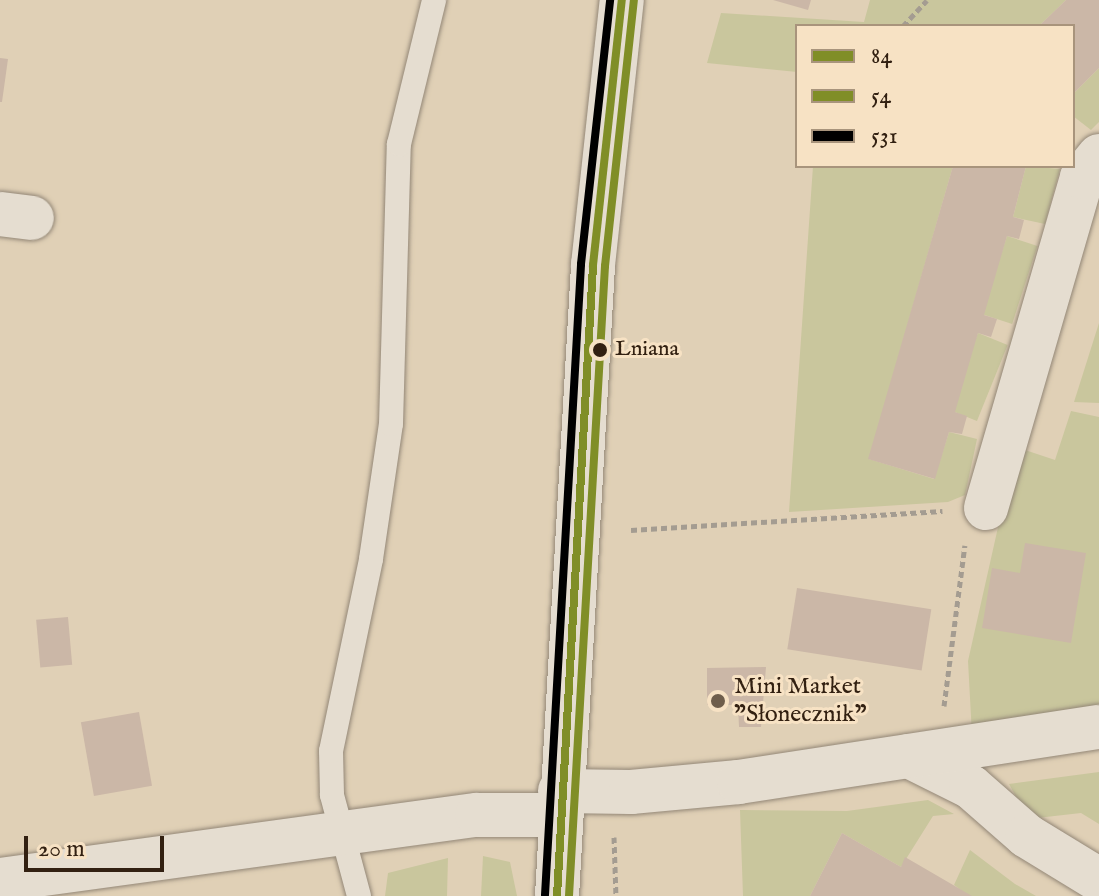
<!DOCTYPE html>
<meta charset="utf-8">
<style>
body{margin:0}
#map{position:relative;width:1099px;height:896px;overflow:hidden;background:#e0d0b6;font-family:"IM FELL English",serif}
div>[style]{position:absolute}
.green>*{inset:0;background:#c9c69d;transform-origin:0 0}
.building>*{inset:0;background:#cbb7a7;transform-origin:0 0}
.path>*{height:5px;margin-top:-2.5px;transform-origin:0;background:repeating-linear-gradient(90deg,#a49c91 0 6px,transparent 0 10px)}
.roads{filter:drop-shadow(0 0 2px #938777) drop-shadow(0 0 2px #938777)}
.lane>*{height:24px;margin:-12px;padding:0 12px;transform-origin:12px;border-radius:12px;background:#e5ddd0}
.street>*{height:44px;margin:-22px;padding:0 22px;transform-origin:22px;border-radius:22px;background:#e5ddd0}
.bus-1>*{height:8px;margin:-4px;padding:0 4px;transform-origin:4px;border-radius:4px;background:#808e27}
.bus-2>*{height:8px;margin:-4px;padding:0 4px;transform-origin:4px;border-radius:4px;background:#808e27}
.bus-3>*{height:8px;margin:-4px;padding:0 4px;transform-origin:4px;border-radius:4px;background:#000}
.dots>*{width:22px;height:22px;translate:-50% -50%;box-sizing:border-box;border:4px solid #f7e2c4;border-radius:50%}
span{translate:-50% -50%;white-space:nowrap;text-align:center;line-height:1.15;-webkit-text-stroke:6px #f7e2c4;paint-order:stroke}
.bus-label{font-size:22px;color:#322011}
.left{translate:0 -50%;text-align:left}
.poi-label{font-size:24px;color:#322011}
.legend{position:absolute;left:795px;top:24px;width:280px;height:144px;box-sizing:border-box;background:#f7e2c4;border:2px solid #a8947c;margin:0;padding:10px 14px;list-style:none;font-size:24px;color:#322011}
.legend li{display:flex;align-items:center;gap:16px;height:40px}
.legend b{width:40px;border:2px solid #a8947c}
.scale{position:absolute;left:24px;top:836px;width:140px;height:36px;box-sizing:border-box;border:4px solid #322011;border-top:0;padding-left:10px;font-size:24px;line-height:28px;white-space:nowrap;color:#322011;-webkit-text-stroke:6px #f7e2c4;paint-order:stroke}
</style>
<div id="map">
<div class="green">
<i style="clip-path:polygon(870px 0,1066px 0,1039px 26px,797px 26px,797px 72px,707px 63px,721px 13px,864px 22px)"></i>
<i style="clip-path:polygon(1099px 68px,1099px 122px,1091px 130px,1073px 116px,1073px 94px)"></i>
<i style="clip-path:polygon(813px 166px,953px 166px,869px 459px,934px 479px,949px 432px,977px 439px,965px 495px,948px 502px,789px 512px)"></i>
<i style="clip-path:polygon(1026px 166px,1060px 169px,1045px 224px,1013px 217px)"></i>
<i style="left:1007px;top:236px;width:32px;height:82px;rotate:18deg"></i>
<i style="clip-path:polygon(1099px 323px,1099px 403px,1074px 402px)"></i>
<i style="left:978px;top:333px;width:32px;height:82px;rotate:22deg"></i>
<i style="clip-path:polygon(1071px 411px,1099px 417px,1099px 712px,972px 735px,968px 661px,1016px 447px,1055px 460px)"></i>
<i style="clip-path:polygon(1099px 772px,1099px 824px,1081px 813px,1037px 818px,1024px 811px,1009px 784px)"></i>
<i style="clip-path:polygon(928px 800px,954px 814px,933px 816px,901px 867px,842px 833px,810px 896px,743px 896px,740px 810px,847px 811px)"></i>
<i style="clip-path:polygon(970px 850px,1015px 884px,1036px 896px,969px 896px,954px 885px)"></i>
<i style="clip-path:polygon(483px 856px,510px 862px,517px 896px,481px 896px)"></i>
<i style="clip-path:polygon(448px 858px,447px 896px,385px 896px,388px 873px)"></i>
</div>
<div class="building">
<i style="clip-path:polygon(773px 0,811px 0,808px 10px)"></i>
<i style="clip-path:polygon(1066px 0,1099px 0,1099px 68px,1073px 94px,1073px 26px,1039px 26px)"></i>
<i style="clip-path:polygon(0 58px,8px 59px,2px 102px,0 102px)"></i>
<i style="clip-path:polygon(953px 166px,1026px 166px,1013px 217px,1024px 220px,1019px 239px,1007px 236px,984px 315px,997px 319px,991px 337px,978px 333px,955px 412px,967px 416px,962px 434px,949px 432px,935px 479px,868px 459px)"></i>
<i style="clip-path:polygon(1025px 543px,1086px 553px,1071px 643px,982px 628px,992px 568px,1020px 573px)"></i>
<i style="left:797px;top:588px;width:136px;height:62px;rotate:9deg"></i>
<i style="left:68px;top:617px;width:48px;height:32px;rotate:85deg"></i>
<i style="clip-path:polygon(766px 667px,761px 727px,739px 727px,738px 705px,707px 705px,707px 668px)"></i>
<i style="left:139px;top:712px;width:75px;height:59px;rotate:80deg"></i>
<i style="clip-path:polygon(842px 833px,901px 867px,905px 857px,972px 896px,810px 896px)"></i>
</div>
<div class="path">
<i style="left:903px;top:26px;width:35px;rotate:-47deg"></i>
<i style="left:631px;top:530px;width:312px;rotate:-3.5deg"></i>
<i style="left:944px;top:706px;width:162px;rotate:-82.6deg"></i>
<i style="left:614px;top:837px;width:59px;rotate:88.1deg"></i>
</div>
<div class="roads">
<div class="lane">
<i style="left:359px;top:896px;width:105px;rotate:-105deg"></i>
<i style="left:332px;top:795px;width:44px;rotate:-91.3deg"></i>
<i style="left:331px;top:751px;width:196px;rotate:-78.2deg"></i>
<i style="left:371px;top:559px;width:136px;rotate:-81.6deg"></i>
<i style="left:391px;top:424px;width:280px;rotate:-88.4deg"></i>
<i style="left:399px;top:144px;width:148px;rotate:-76.3deg"></i>
</div>
<div class="street">
<i style="left:0;top:214px;width:32px;rotate:7deg"></i>
<i style="left:986px;top:508px;width:345px;rotate:-73.8deg"></i>
<i style="left:1082px;top:177px;width:27px;rotate:-51deg"></i>
<i style="left:909px;top:756px;width:69px;rotate:26.6deg"></i>
<i style="left:971px;top:787px;width:74px;rotate:41.2deg"></i>
<i style="left:1027px;top:836px;width:84px;rotate:31.4deg"></i>
<i style="left:560px;top:791px;width:71px;rotate:0.8deg"></i>
<i style="left:631px;top:792px;width:108px;rotate:-5.3deg"></i>
<i style="left:739px;top:782px;width:364px;rotate:-8.7deg"></i>
<i style="left:0;top:880px;width:481px;rotate:-7.8deg"></i>
<i style="left:477px;top:815px;width:82px"></i>
<i style="left:557px;top:896px;width:632px;rotate:-86.73deg"></i>
<i style="left:593px;top:265px;width:267px;rotate:-83.8deg"></i>
</div>
</div>
<div class="bus-1">
<i style="left:557px;top:896px;width:632px;rotate:-86.73deg"></i>
<i style="left:593px;top:265px;width:267px;rotate:-83.8deg"></i>
</div>
<div class="bus-2">
<i style="left:569px;top:896px;width:631px;rotate:-86.73deg"></i>
<i style="left:605px;top:266px;width:267px;rotate:-83.8deg"></i>
</div>
<div class="bus-3">
<i style="left:545px;top:895px;width:632px;rotate:-86.73deg"></i>
<i style="left:581px;top:264px;width:266px;rotate:-83.7deg"></i>
</div>
<div class="dots">
<i style="left:600px;top:350px;background:#322011"></i>
<i style="left:718px;top:701px;background:#6f5e4b"></i>
</div>
<div class="bus-label">
<span class="left" style="left:615px;top:350px">Lniana</span>
</div>
<div class="poi-label">
<span class="left" style="left:734px;top:701px">Mini Market<br>"Słonecznik"</span>
</div>
<ul class="legend">
<li><b style="height:10px;background:#808e27"></b>84</li>
<li><b style="height:10px;background:#808e27"></b>54</li>
<li><b style="height:10px;background:#000"></b>531</li>
</ul>
<div class="scale">20 m</div>
</div>
